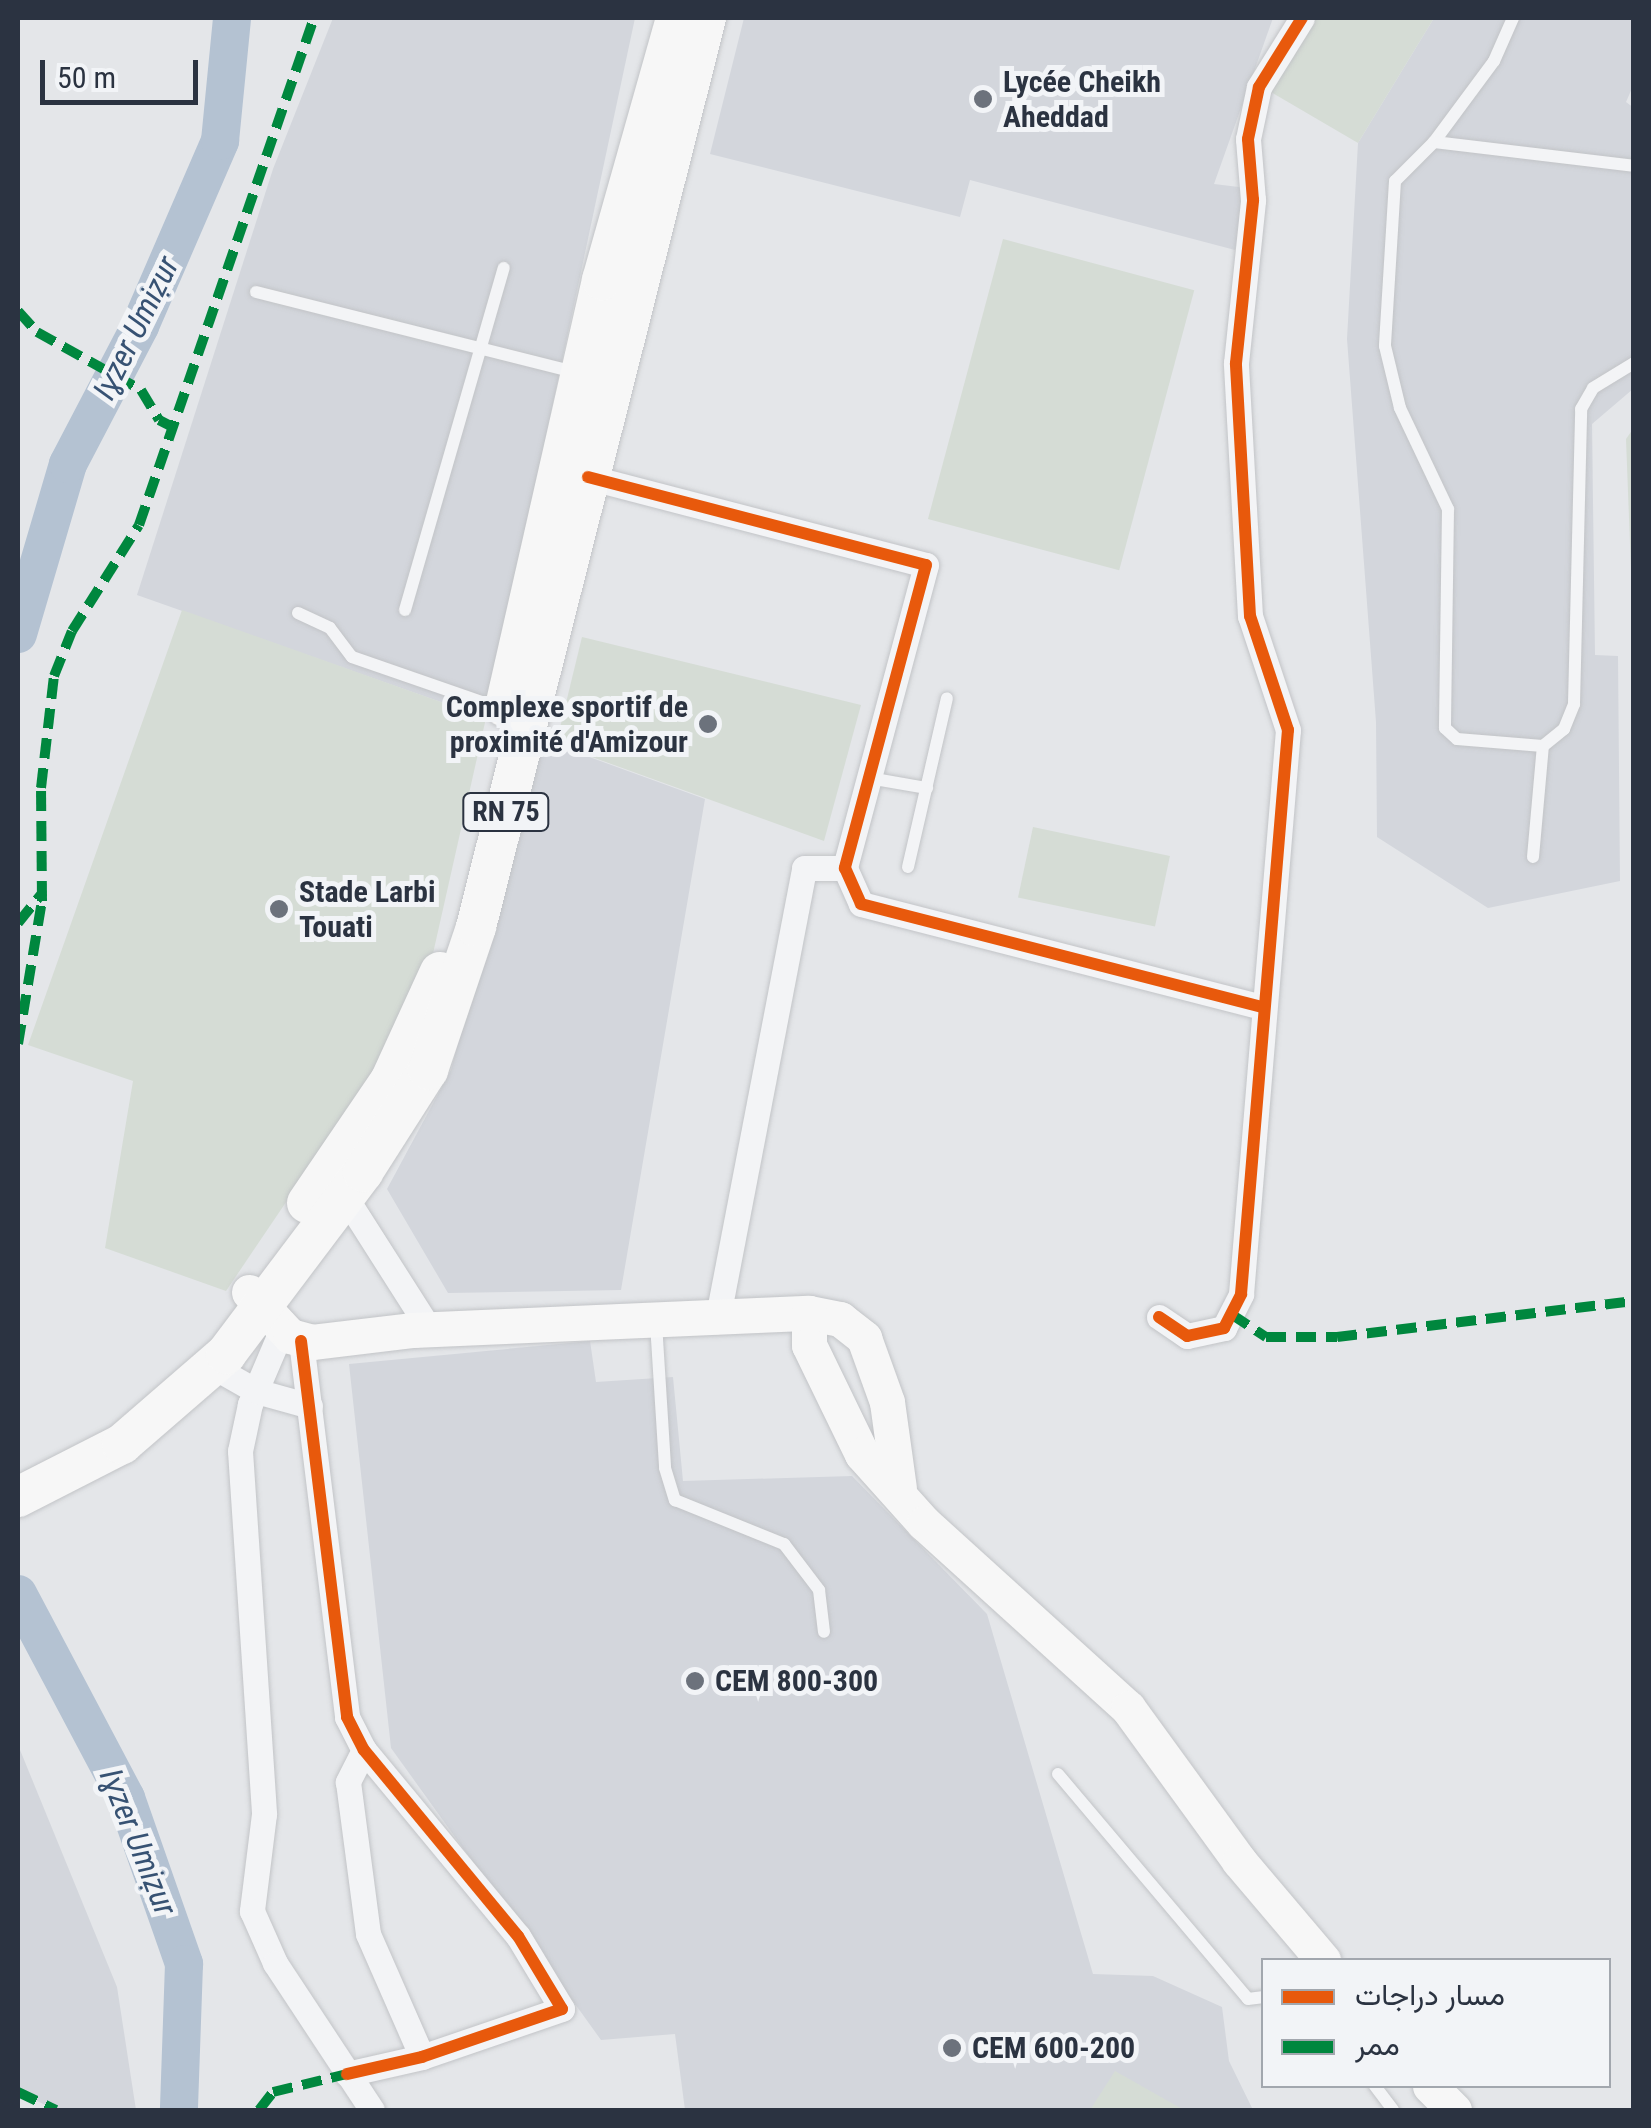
<!DOCTYPE html>
<meta charset="utf-8">
<style>
body{margin:0}
#map{position:relative;width:1651px;height:2128px;overflow:hidden;background:#e4e6e9;font-family:"Roboto Condensed",Vazirmatn,sans-serif}
div>[style]{position:absolute}
.built>*{inset:0;background:#d3d6dc}
.green>*{inset:0;background:#d5dcd5;transform-origin:0 0}
.river>*{height:38px;margin:-19px;padding:0 19px;transform-origin:19px;border-radius:19px;background:#b4c2d2}
.roads{filter:drop-shadow(0 0 2px #c2c4c7) drop-shadow(0 0 2px #c2c4c7)}
.service>*{height:12px;margin:-6px;padding:0 6px;transform-origin:6px;border-radius:6px;background:#f3f4f6}
.minor>*{height:25px;margin:-12.5px;padding:0 12.5px;transform-origin:12.5px;border-radius:12.5px;background:#f3f4f6}
.secondary>*{height:35px;margin:-17.5px;padding:0 17.5px;transform-origin:17.5px;border-radius:17.5px;background:#f7f7f7}
.primary>*{height:40px;margin:-20px;padding:0 20px;transform-origin:20px;border-radius:20px;background:#f7f7f7}
.quiet>*{height:10px;margin-top:-5px;transform-origin:0;background:repeating-linear-gradient(90deg,#00873e 0 20px,transparent 0 30px)}
.cycleway>*{height:12px;margin:-6px;padding:0 6px;transform-origin:6px;border-radius:6px;background:#e8590c}
.dots>*{width:28px;height:28px;translate:-50% -50%;box-sizing:border-box;border:5px solid #f2f4f7;border-radius:50%}
span{translate:-50% -50%;white-space:nowrap;text-align:center;line-height:1.15;-webkit-text-stroke:10px #f2f4f7;paint-order:stroke}
.shield-label span{padding:2px 8px;background:#f2f4f7;border:2px solid;border-radius:8px;-webkit-text-stroke-width:0}
.shield-label{font-size:28px;color:#2b3341;font-weight:700}
.poi-label{font-size:30px;color:#2b3341;font-weight:700}
.left{translate:0 -50%;text-align:left}
.right{translate:-100% -50%;text-align:right}
.water-label{font-size:32px;color:#375273;font-style:italic}
.frame{position:absolute;inset:0;border:20px solid #2b3341;pointer-events:none}
.legend{position:absolute;left:1261px;top:1958px;width:350px;height:130px;box-sizing:border-box;background:#f2f4f7;border:2px solid #a2a7ae;margin:0;padding:12px 18px;list-style:none;font-size:30px;color:#2b3341}
.legend li{display:flex;align-items:center;gap:20px;height:50px}
.legend b{width:50px;border:2px solid #a2a7ae}
.scale{position:absolute;left:40px;top:60px;width:158px;height:45px;box-sizing:border-box;border:5px solid #2b3341;border-top:0;padding-left:12px;font-size:30px;line-height:35px;white-space:nowrap;color:#2b3341;-webkit-text-stroke:8px #f2f4f7;paint-order:stroke}
</style>
<div id="map">
<div class="built">
<i style="clip-path:polygon(333px 18px,635px 18px,486px 718px,137px 595px,273px 169px)"></i>
<i style="clip-path:polygon(744px 18px,1273px 18px,1214px 184px,1247px 188px,1235px 250px,970px 180px,960px 217px,710px 154px)"></i>
<i style="clip-path:polygon(1434px 18px,1633px 18px,1633px 86px,1626px 102px,1634px 108px,1633px 389px,1592px 424px,1595px 655px,1618px 656px,1620px 881px,1488px 908px,1377px 837px,1376px 722px,1347px 339px,1358px 143px)"></i>
<i style="clip-path:polygon(537px 738px,705px 799px,621px 1290px,448px 1293px,387px 1189px,451px 1070px)"></i>
<i style="clip-path:polygon(590px 1341px,596px 1382px,673px 1377px,683px 1481px,852px 1476px,987px 1614px,1093px 1974px,1153px 1976px,1222px 2007px,1229px 2061px,1253px 2110px,685px 2110px,675px 2034px,601px 2040px,391px 1748px,349px 1364px)"></i>
<i style="clip-path:polygon(18px 1745px,117px 1987px,136px 2110px,56px 2110px,18px 2092px)"></i>
</div>
<div class="green">
<i style="clip-path:polygon(1315px 18px,1434px 18px,1358px 143px,1269px 91px)"></i>
<i style="left:1003px;top:239px;width:198px;height:290px;rotate:15deg"></i>
<i style="clip-path:polygon(1633px 429px,1633px 623px,1626px 439px)"></i>
<i style="clip-path:polygon(182px 610px,486px 718px,432px 958px,395px 1041px,226px 1291px,105px 1248px,133px 1081px,28px 1045px)"></i>
<i style="clip-path:polygon(582px 637px,861px 705px,824px 841px,556px 744px)"></i>
<i style="left:1033px;top:827px;width:140px;height:72px;rotate:12deg"></i>
<i style="clip-path:polygon(1115px 2071px,1184px 2110px,1090px 2110px)"></i>
</div>
<div class="river">
<i style="left:18px;top:634px;width:177px;rotate:-73.6deg"></i>
<i style="left:68px;top:464px;width:156px;rotate:-62.4deg"></i>
<i style="left:140px;top:326px;width:202px;rotate:-66.6deg"></i>
<i style="left:220px;top:141px;width:124px;rotate:-84.4deg"></i>
<i style="left:18px;top:1594px;width:231px;rotate:62.1deg"></i>
<i style="left:126px;top:1798px;width:176px;rotate:70.7deg"></i>
<i style="left:184px;top:1964px;width:146px;rotate:92deg"></i>
</div>
<div class="roads">
<div class="service">
<i style="left:1513px;top:18px;width:47px;rotate:113.8deg"></i>
<i style="left:1494px;top:61px;width:101px;rotate:126.5deg"></i>
<i style="left:1434px;top:142px;width:55px;rotate:135deg"></i>
<i style="left:1395px;top:181px;width:165px;rotate:93.5deg"></i>
<i style="left:1385px;top:346px;width:64px;rotate:76.4deg"></i>
<i style="left:1400px;top:408px;width:112px;rotate:64.6deg"></i>
<i style="left:1448px;top:509px;width:219px;rotate:90.8deg"></i>
<i style="left:1445px;top:728px;width:16px;rotate:43deg"></i>
<i style="left:1457px;top:739px;width:86px;rotate:4.7deg"></i>
<i style="left:1434px;top:142px;width:201px;rotate:6.8deg"></i>
<i style="left:256px;top:292px;width:332px;rotate:14.1deg"></i>
<i style="left:405px;top:610px;width:356px;rotate:-73.9deg"></i>
<i style="left:298px;top:613px;width:35px;rotate:25deg"></i>
<i style="left:330px;top:628px;width:36px;rotate:53deg"></i>
<i style="left:352px;top:657px;width:156px;rotate:19.1deg"></i>
<i style="left:869px;top:778px;width:59px;rotate:9.8deg"></i>
<i style="left:1533px;top:857px;width:111px;rotate:-84.9deg"></i>
<i style="left:1543px;top:746px;width:27px;rotate:-39deg"></i>
<i style="left:1564px;top:729px;width:27px;rotate:-68deg"></i>
<i style="left:1574px;top:704px;width:295px;rotate:-88.6deg"></i>
<i style="left:1581px;top:409px;width:24px;rotate:-60deg"></i>
<i style="left:1593px;top:388px;width:48px;rotate:-31.4deg"></i>
<i style="left:908px;top:867px;width:173px;rotate:-77deg"></i>
<i style="left:656px;top:1323px;width:145px;rotate:86.4deg"></i>
<i style="left:665px;top:1468px;width:34px;rotate:73deg"></i>
<i style="left:675px;top:1500px;width:118px;rotate:22deg"></i>
<i style="left:784px;top:1544px;width:58px;rotate:52.7deg"></i>
<i style="left:819px;top:1590px;width:42px;rotate:83.2deg"></i>
<i style="left:1058px;top:1774px;width:294px;rotate:49.8deg"></i>
<i style="left:1248px;top:1999px;width:16px;rotate:-7deg"></i>
<i style="left:1375px;top:2086px;width:30px;rotate:53deg"></i>
</div>
<div class="minor">
<i style="left:588px;top:477px;width:349px;rotate:14.6deg"></i>
<i style="left:926px;top:565px;width:314px;rotate:105deg"></i>
<i style="left:845px;top:868px;width:39px;rotate:66deg"></i>
<i style="left:861px;top:904px;width:413px;rotate:14.4deg"></i>
<i style="left:344px;top:1195px;width:160px;rotate:57.5deg"></i>
<i style="left:1159px;top:1317px;width:34px;rotate:34deg"></i>
<i style="left:1187px;top:1336px;width:38px;rotate:-12deg"></i>
<i style="left:1224px;top:1328px;width:38px;rotate:-63deg"></i>
<i style="left:1241px;top:1294px;width:566px;rotate:-85.24deg"></i>
<i style="left:1288px;top:730px;width:120px;rotate:-108.4deg"></i>
<i style="left:1250px;top:616px;width:253px;rotate:-93.2deg"></i>
<i style="left:1236px;top:363px;width:164px;rotate:-84deg"></i>
<i style="left:1253px;top:200px;width:61px;rotate:-94.7deg"></i>
<i style="left:1248px;top:139px;width:53px;rotate:-78.1deg"></i>
<i style="left:1259px;top:87px;width:81px;rotate:-58.1deg"></i>
<i style="left:717px;top:1321px;width:461px;rotate:-79.1deg"></i>
<i style="left:804px;top:868px;width:41px"></i>
<i style="left:282px;top:1329px;width:82px;rotate:113.1deg"></i>
<i style="left:250px;top:1404px;width:48px;rotate:102deg"></i>
<i style="left:240px;top:1451px;width:364px;rotate:86.2deg"></i>
<i style="left:264px;top:1814px;width:98px;rotate:97.1deg"></i>
<i style="left:252px;top:1911px;width:57px;rotate:66.1deg"></i>
<i style="left:275px;top:1963px;width:176px;rotate:56.6deg"></i>
<i style="left:301px;top:1341px;width:379px;rotate:83deg"></i>
<i style="left:347px;top:1717px;width:37px;rotate:63deg"></i>
<i style="left:364px;top:1750px;width:241px;rotate:50.4deg"></i>
<i style="left:518px;top:1936px;width:85px;rotate:58.9deg"></i>
<i style="left:562px;top:2009px;width:148px;rotate:161.1deg"></i>
<i style="left:422px;top:2057px;width:77px;rotate:167.2deg"></i>
<i style="left:212px;top:1366px;width:51px;rotate:29.6deg"></i>
<i style="left:256px;top:1391px;width:56px;rotate:15.5deg"></i>
<i style="left:364px;top:1750px;width:36px;rotate:117deg"></i>
<i style="left:348px;top:1782px;width:153px;rotate:82.5deg"></i>
<i style="left:368px;top:1934px;width:134px;rotate:66.3deg"></i>
</div>
<div class="secondary">
<i style="left:249px;top:1292px;width:60px;rotate:47deg"></i>
<i style="left:290px;top:1336px;width:23px;rotate:15deg"></i>
<i style="left:312px;top:1342px;width:102px;rotate:-6.8deg"></i>
<i style="left:413px;top:1330px;width:396px;rotate:-2.5deg"></i>
<i style="left:809px;top:1313px;width:32px;rotate:11deg"></i>
<i style="left:840px;top:1319px;width:31px;rotate:38deg"></i>
<i style="left:864px;top:1338px;width:68px;rotate:70.2deg"></i>
<i style="left:887px;top:1402px;width:87px;rotate:82.1deg"></i>
<i style="left:809px;top:1313px;width:32px;rotate:90deg"></i>
<i style="left:809px;top:1345px;width:121px;rotate:64.1deg"></i>
<i style="left:862px;top:1454px;width:93px;rotate:48.1deg"></i>
<i style="left:924px;top:1523px;width:275px;rotate:42.2deg"></i>
<i style="left:1128px;top:1708px;width:189px;rotate:54deg"></i>
<i style="left:1239px;top:1861px;width:130px;rotate:49.7deg"></i>
<i style="left:1430px;top:2086px;width:34px;rotate:45deg"></i>
</div>
<div class="primary">
<i style="left:505px;top:707px;width:438px;rotate:-77.2deg"></i>
<i style="left:602px;top:280px;width:272px;rotate:-74.2deg"></i>
<i style="left:307px;top:1203px;width:148px;rotate:-55.8deg"></i>
<i style="left:390px;top:1081px;width:120px;rotate:-65.4deg"></i>
<i style="left:18px;top:1497px;width:117px;rotate:-27deg"></i>
<i style="left:122px;top:1444px;width:138px;rotate:-40.9deg"></i>
<i style="left:226px;top:1354px;width:228px;rotate:-53deg"></i>
<i style="left:363px;top:1172px;width:121px;rotate:-57.5deg"></i>
<i style="left:428px;top:1070px;width:151px;rotate:-71.4deg"></i>
<i style="left:476px;top:927px;width:938px;rotate:-75.8deg"></i>
</div>
</div>
<div class="quiet">
<i style="left:18px;top:311px;width:28px;rotate:48deg"></i>
<i style="left:37px;top:332px;width:119px;rotate:29.1deg"></i>
<i style="left:141px;top:390px;width:35px;rotate:59deg"></i>
<i style="left:159px;top:420px;width:18px;rotate:27deg"></i>
<i style="left:18px;top:923px;width:40px;rotate:-51deg"></i>
<i style="left:18px;top:1044px;width:145px;rotate:-80.5deg"></i>
<i style="left:42px;top:901px;width:113px;rotate:-90.5deg"></i>
<i style="left:41px;top:788px;width:113px;rotate:-83.4deg"></i>
<i style="left:54px;top:676px;width:48px;rotate:-68.2deg"></i>
<i style="left:72px;top:631px;width:125px;rotate:-57.7deg"></i>
<i style="left:139px;top:525px;width:536px;rotate:-70.96deg"></i>
<i style="left:1231px;top:1314px;width:42px;rotate:33.3deg"></i>
<i style="left:1266px;top:1337px;width:71px"></i>
<i style="left:1337px;top:1337px;width:299px;rotate:-6.9deg"></i>
<i style="left:18px;top:2092px;width:42px;rotate:25.3deg"></i>
<i style="left:259px;top:2110px;width:23px;rotate:-52deg"></i>
<i style="left:273px;top:2092px;width:76px;rotate:-13.7deg"></i>
</div>
<div class="cycleway">
<i style="left:588px;top:477px;width:349px;rotate:14.6deg"></i>
<i style="left:926px;top:565px;width:314px;rotate:105deg"></i>
<i style="left:845px;top:868px;width:39px;rotate:66deg"></i>
<i style="left:861px;top:904px;width:413px;rotate:14.4deg"></i>
<i style="left:1159px;top:1317px;width:34px;rotate:34deg"></i>
<i style="left:1187px;top:1336px;width:38px;rotate:-12deg"></i>
<i style="left:1224px;top:1328px;width:38px;rotate:-63deg"></i>
<i style="left:1241px;top:1294px;width:566px;rotate:-85.24deg"></i>
<i style="left:1288px;top:730px;width:120px;rotate:-108.4deg"></i>
<i style="left:1250px;top:616px;width:253px;rotate:-93.2deg"></i>
<i style="left:1236px;top:363px;width:164px;rotate:-84deg"></i>
<i style="left:1253px;top:200px;width:61px;rotate:-94.7deg"></i>
<i style="left:1248px;top:139px;width:53px;rotate:-78.1deg"></i>
<i style="left:1259px;top:87px;width:81px;rotate:-58.1deg"></i>
<i style="left:301px;top:1341px;width:379px;rotate:83deg"></i>
<i style="left:347px;top:1717px;width:37px;rotate:63deg"></i>
<i style="left:364px;top:1750px;width:241px;rotate:50.4deg"></i>
<i style="left:518px;top:1936px;width:85px;rotate:58.9deg"></i>
<i style="left:562px;top:2009px;width:148px;rotate:161.1deg"></i>
<i style="left:422px;top:2057px;width:77px;rotate:167.2deg"></i>
</div>
<div class="dots">
<i style="left:983px;top:99px;background:#6c727c"></i>
<i style="left:708px;top:724px;background:#6c727c"></i>
<i style="left:279px;top:909px;background:#6c727c"></i>
<i style="left:695px;top:1681px;background:#6c727c"></i>
<i style="left:952px;top:2048px;background:#6c727c"></i>
</div>
<div class="shield-label">
<span style="left:506px;top:812px">RN 75</span>
</div>
<div class="poi-label">
<span class="left" style="left:1003px;top:99px">Lycée Cheikh<br>Aheddad</span>
<span class="right" style="left:688px;top:724px">Complexe sportif de<br>proximité d'Amizour</span>
<span class="left" style="left:299px;top:909px">Stade Larbi<br>Touati</span>
<span class="left" style="left:715px;top:1681px">CEM 800-300</span>
<span class="left" style="left:972px;top:2048px">CEM 600-200</span>
</div>
<div class="water-label">
<span style="left:136px;top:328px;rotate:-64deg">Iɣzer Umiẓur</span>
<span style="left:138px;top:1842px;rotate:68deg">Iɣzer Umiẓur</span>
</div>
<div class="frame"></div>
<ul class="legend">
<li><b style="height:12px;background:#e8590c"></b>مسار دراجات</li>
<li><b style="height:12px;background:#00873e"></b>ممر</li>
</ul>
<div class="scale">50 m</div>
</div>
